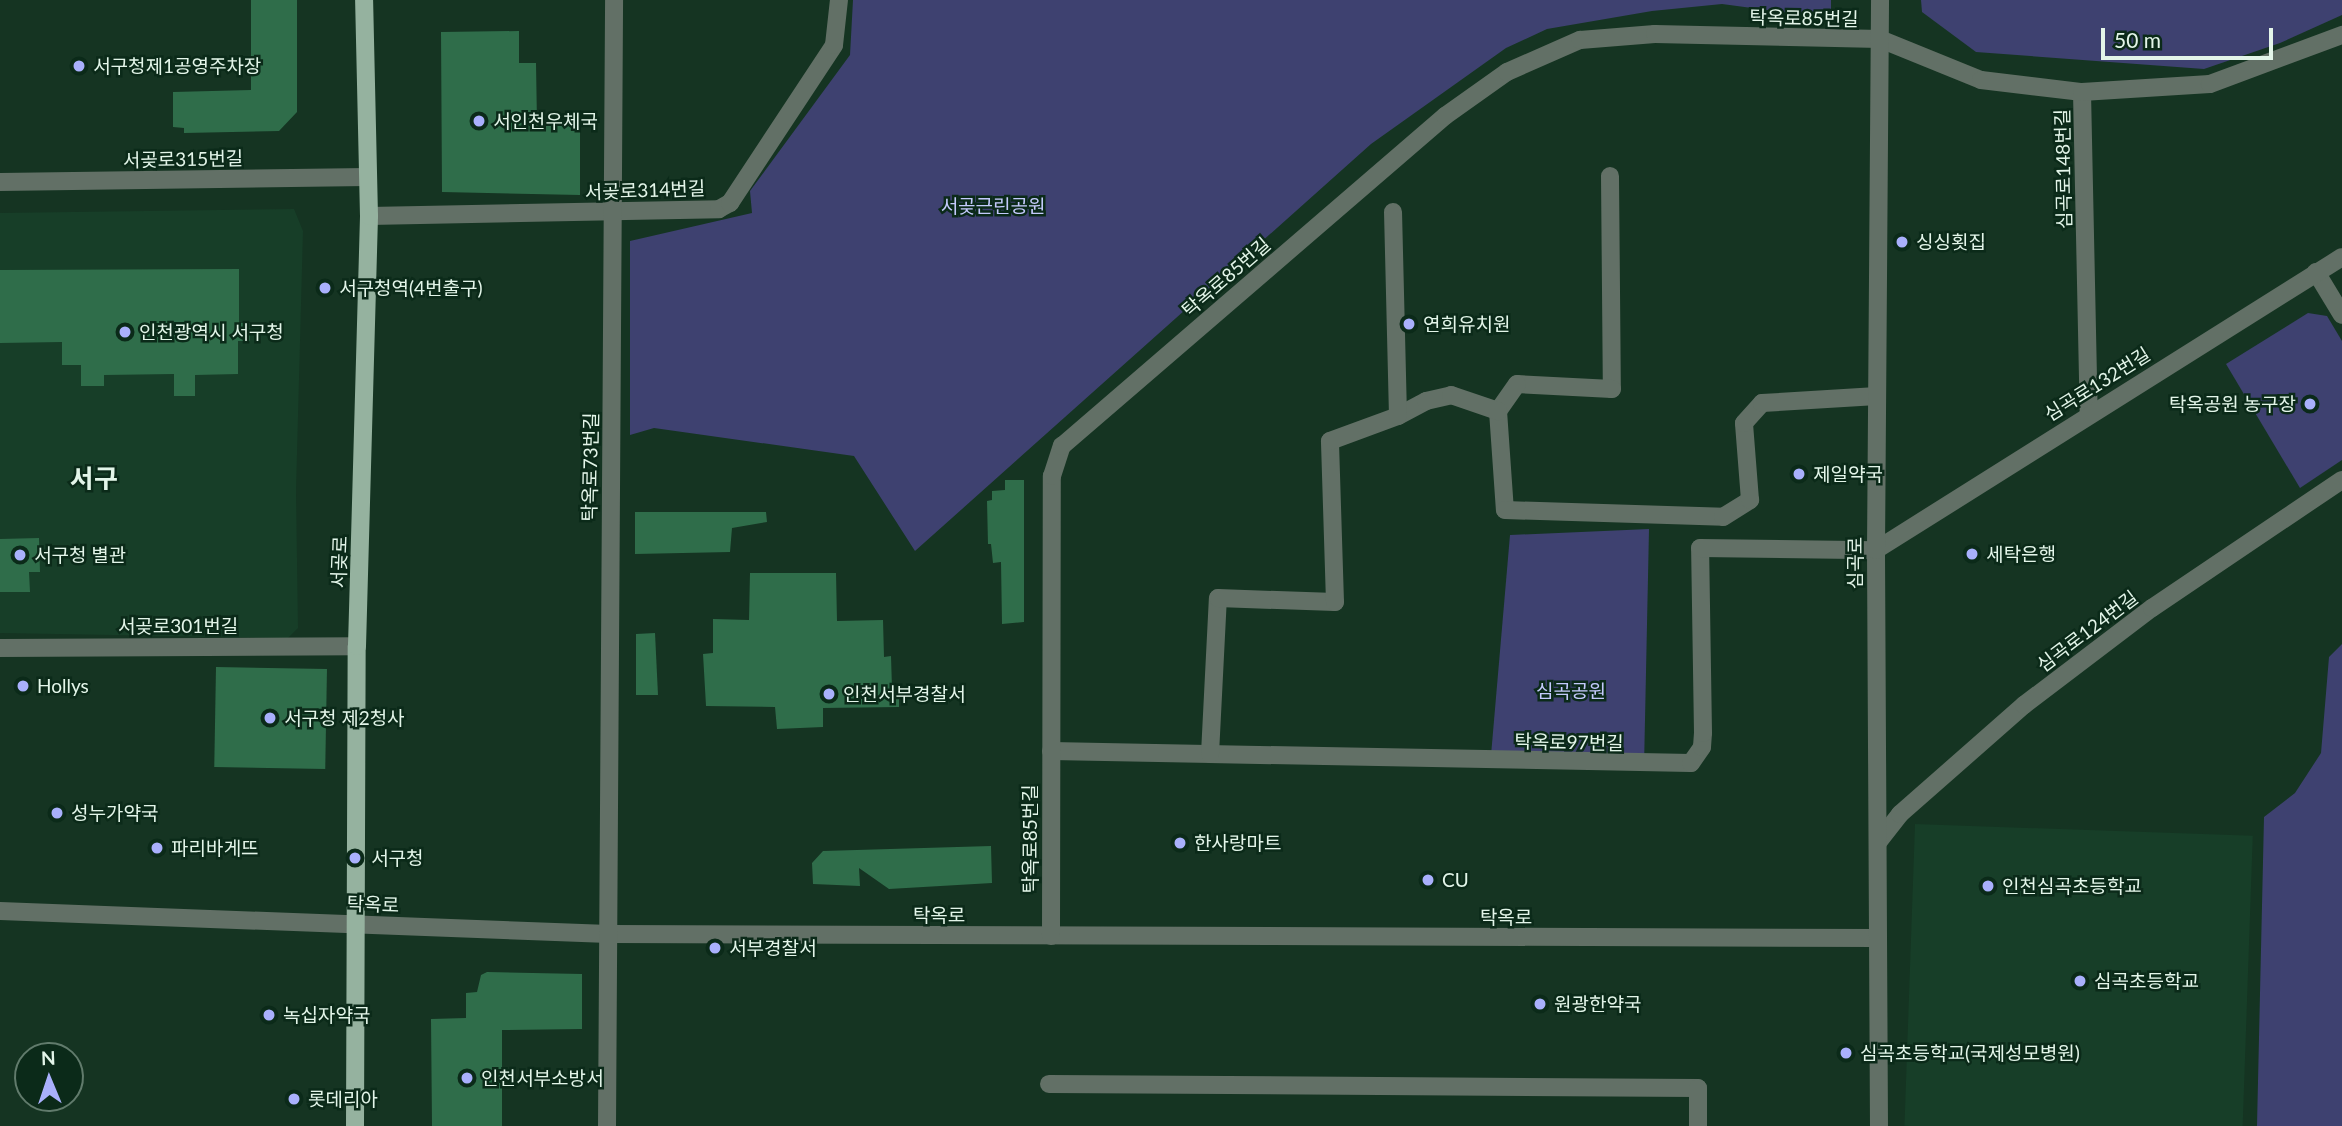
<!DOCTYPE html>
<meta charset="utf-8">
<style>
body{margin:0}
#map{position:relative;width:2342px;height:1126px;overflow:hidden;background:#153422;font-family:Lato,"Noto Sans KR",sans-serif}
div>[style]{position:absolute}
.built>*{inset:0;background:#173e28;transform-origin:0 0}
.green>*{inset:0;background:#3e4170}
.building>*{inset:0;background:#2f6d4a;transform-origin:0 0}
.minor>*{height:18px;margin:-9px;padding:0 9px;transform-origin:9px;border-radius:9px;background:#627066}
.major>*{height:18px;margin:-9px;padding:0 9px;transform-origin:9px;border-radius:9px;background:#95b29f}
.dots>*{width:19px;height:19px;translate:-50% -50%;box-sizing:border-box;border:4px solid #0b2a19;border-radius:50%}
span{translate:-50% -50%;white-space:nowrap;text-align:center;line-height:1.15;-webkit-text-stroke:5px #0b2a19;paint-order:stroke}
.street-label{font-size:19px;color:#e3f5e9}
.poi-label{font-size:19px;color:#e3f5e9}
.left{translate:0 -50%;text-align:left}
.right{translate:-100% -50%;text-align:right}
.park-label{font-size:19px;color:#c4cafc}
.district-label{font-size:26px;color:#e3f5e9;font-weight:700}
.north{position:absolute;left:14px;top:1042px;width:70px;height:70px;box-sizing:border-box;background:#0b2a19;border:2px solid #617b6c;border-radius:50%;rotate:358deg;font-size:19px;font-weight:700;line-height:28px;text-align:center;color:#e3f5e9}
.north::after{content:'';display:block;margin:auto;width:24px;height:32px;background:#a9b0fc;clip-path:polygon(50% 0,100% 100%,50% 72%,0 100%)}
.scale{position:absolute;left:2101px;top:28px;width:172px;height:32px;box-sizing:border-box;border:4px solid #e3f5e9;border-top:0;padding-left:9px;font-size:21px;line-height:24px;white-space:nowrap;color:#e3f5e9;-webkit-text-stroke:5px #0b2a19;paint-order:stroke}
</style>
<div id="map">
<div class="built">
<i style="clip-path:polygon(294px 209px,303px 231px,296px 491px,298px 628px,288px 638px,0 633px,0 213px)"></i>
<i style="left:1915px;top:824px;width:338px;height:302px;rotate:2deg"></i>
</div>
<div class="green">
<i style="clip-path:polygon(853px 0,1831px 0,1831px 9px,1824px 15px,1797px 14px,1722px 4px,1652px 11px,1547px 29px,1506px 48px,1371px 144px,915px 551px,854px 456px,654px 428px,630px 435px,630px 241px,752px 213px,750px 191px,850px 55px)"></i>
<i style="clip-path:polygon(1921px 0,2342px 0,2342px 15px,2280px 43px,2204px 69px,1976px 52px,1922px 12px)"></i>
<i style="clip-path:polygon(2308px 313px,2327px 316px,2342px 341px,2342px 460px,2300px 488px,2226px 364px)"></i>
<i style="clip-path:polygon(1649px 529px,1644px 767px,1490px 767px,1510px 535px)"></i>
<i style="clip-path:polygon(2342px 644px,2342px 1126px,2257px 1126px,2264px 817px,2295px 793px,2321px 753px,2329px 657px)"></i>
</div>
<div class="building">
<i style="clip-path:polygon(251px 0,297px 0,297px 112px,279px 131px,184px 133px,184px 128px,173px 127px,173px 92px,251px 90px)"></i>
<i style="clip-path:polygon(519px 31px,519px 63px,536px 63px,537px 123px,580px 123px,580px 195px,442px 192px,441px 32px)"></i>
<i style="clip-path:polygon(239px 269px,239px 323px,250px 323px,250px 341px,238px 341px,238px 374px,195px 375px,195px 396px,174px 396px,174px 374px,104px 375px,104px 386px,81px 386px,81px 365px,62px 365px,62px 342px,0 343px,0 270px)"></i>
<i style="clip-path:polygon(1005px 480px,1024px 480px,1024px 622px,1002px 624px,1001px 562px,993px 563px,991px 544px,988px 544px,987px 501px,992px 500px,992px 491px,1005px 490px)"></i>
<i style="clip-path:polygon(635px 512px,766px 512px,767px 522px,732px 528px,730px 552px,635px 554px)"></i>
<i style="clip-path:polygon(39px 538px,40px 572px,29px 572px,30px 592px,0 592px,0 539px)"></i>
<i style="clip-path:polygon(750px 573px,836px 573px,837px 621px,883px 620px,884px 657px,891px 656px,892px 688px,899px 688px,899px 707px,823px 708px,823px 727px,777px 729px,775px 707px,706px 706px,703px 654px,713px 653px,713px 619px,749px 620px)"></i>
<i style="clip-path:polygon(655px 633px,658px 695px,636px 695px,636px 634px)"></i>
<i style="left:216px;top:667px;width:111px;height:100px;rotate:1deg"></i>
<i style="clip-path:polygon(991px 846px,992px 883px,889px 889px,859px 868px,860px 886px,813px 884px,812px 863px,823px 851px)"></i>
<i style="clip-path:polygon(487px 972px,582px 974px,582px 1029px,502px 1030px,502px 1126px,432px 1126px,431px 1019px,466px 1018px,466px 993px,477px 992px,481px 975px)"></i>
</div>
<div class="minor">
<i style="left:2082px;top:92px;width:321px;rotate:88.8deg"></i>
<i style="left:1610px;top:176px;width:213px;rotate:89.5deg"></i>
<i style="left:1612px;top:389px;width:95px;rotate:-177deg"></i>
<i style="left:1517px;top:384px;width:33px;rotate:125deg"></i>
<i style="left:1498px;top:411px;width:99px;rotate:86deg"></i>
<i style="left:1505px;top:510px;width:218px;rotate:1.8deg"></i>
<i style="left:1723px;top:517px;width:32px;rotate:-32deg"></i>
<i style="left:1750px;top:500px;width:77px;rotate:-94.5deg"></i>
<i style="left:1744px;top:423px;width:27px;rotate:-48deg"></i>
<i style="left:1762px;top:403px;width:115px;rotate:-3.5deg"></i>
<i style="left:0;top:182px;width:367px;rotate:-0.8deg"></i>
<i style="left:369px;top:216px;width:350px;rotate:-1.1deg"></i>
<i style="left:719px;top:209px;width:13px;rotate:-29deg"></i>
<i style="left:730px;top:203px;width:189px;rotate:-56.6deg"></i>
<i style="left:834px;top:45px;width:45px;rotate:-83.7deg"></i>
<i style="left:2316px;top:272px;width:50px;rotate:58.8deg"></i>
<i style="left:1398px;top:416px;width:32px;rotate:-28deg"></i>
<i style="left:1426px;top:401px;width:26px;rotate:-13deg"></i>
<i style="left:1451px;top:395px;width:50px;rotate:18.8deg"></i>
<i style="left:0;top:648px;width:357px;rotate:-0.3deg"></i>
<i style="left:1051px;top:751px;width:640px;rotate:1.07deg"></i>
<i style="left:1691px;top:763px;width:19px;rotate:-55deg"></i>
<i style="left:1702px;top:747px;width:14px;rotate:-86deg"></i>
<i style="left:1703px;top:733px;width:185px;rotate:-90.9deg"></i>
<i style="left:1700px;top:548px;width:176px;rotate:0.7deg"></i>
<i style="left:1876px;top:550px;width:550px;rotate:-32.16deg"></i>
<i style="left:1210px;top:754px;width:156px;rotate:-87.1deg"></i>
<i style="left:1218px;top:598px;width:117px;rotate:2deg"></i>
<i style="left:1335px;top:602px;width:161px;rotate:-91.8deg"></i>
<i style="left:1330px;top:441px;width:72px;rotate:-20.2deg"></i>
<i style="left:1398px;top:416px;width:204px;rotate:-91.4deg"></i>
<i style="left:1879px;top:841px;width:34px;rotate:-52deg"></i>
<i style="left:1900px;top:814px;width:165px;rotate:-41.3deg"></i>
<i style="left:2024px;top:705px;width:161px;rotate:-37.2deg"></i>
<i style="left:2152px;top:608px;width:229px;rotate:-34deg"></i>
<i style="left:0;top:911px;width:609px;rotate:2.16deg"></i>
<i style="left:609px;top:934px;width:1269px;rotate:0.18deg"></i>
<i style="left:1051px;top:936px;width:460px;rotate:-89.9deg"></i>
<i style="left:1052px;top:476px;width:32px;rotate:-72deg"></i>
<i style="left:1062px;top:446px;width:506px;rotate:-40.75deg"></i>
<i style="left:1445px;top:116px;width:76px;rotate:-35.4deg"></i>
<i style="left:1507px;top:72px;width:80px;rotate:-23.7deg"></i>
<i style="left:1580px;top:40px;width:75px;rotate:-4.6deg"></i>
<i style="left:1655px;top:34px;width:225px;rotate:1.3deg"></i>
<i style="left:1880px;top:39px;width:109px;rotate:22.1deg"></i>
<i style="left:1981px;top:80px;width:102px;rotate:6.8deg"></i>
<i style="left:2082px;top:92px;width:128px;rotate:-3.6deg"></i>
<i style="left:2210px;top:84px;width:141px;rotate:-20.4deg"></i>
<i style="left:1049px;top:1084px;width:649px;rotate:0.35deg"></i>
<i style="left:1698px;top:1088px;width:38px;rotate:90deg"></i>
<i style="left:607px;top:1126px;width:1126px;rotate:-89.64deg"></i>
<i style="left:1879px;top:1126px;width:576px;rotate:-90.3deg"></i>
<i style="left:1876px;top:550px;width:550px;rotate:-89.58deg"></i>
</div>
<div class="major">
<i style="left:355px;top:1126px;width:480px;rotate:-89.8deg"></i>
<i style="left:357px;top:646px;width:430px;rotate:-88.4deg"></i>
<i style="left:369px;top:216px;width:216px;rotate:-91.3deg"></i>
</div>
<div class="dots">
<i style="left:79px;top:66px;background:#a9b0fc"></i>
<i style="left:479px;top:121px;background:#a9b0fc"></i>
<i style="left:1902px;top:242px;background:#a9b0fc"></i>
<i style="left:325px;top:288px;background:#a9b0fc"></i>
<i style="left:1409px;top:324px;background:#a9b0fc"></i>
<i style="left:125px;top:332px;background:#a9b0fc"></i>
<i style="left:2310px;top:404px;background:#a9b0fc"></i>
<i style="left:1799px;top:474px;background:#a9b0fc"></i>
<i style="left:1972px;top:554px;background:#a9b0fc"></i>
<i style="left:20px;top:555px;background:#a9b0fc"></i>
<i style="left:23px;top:686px;background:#a9b0fc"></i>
<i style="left:829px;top:694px;background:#a9b0fc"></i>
<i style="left:270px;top:718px;background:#a9b0fc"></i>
<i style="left:57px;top:813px;background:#a9b0fc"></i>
<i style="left:1180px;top:843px;background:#a9b0fc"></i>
<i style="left:157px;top:848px;background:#a9b0fc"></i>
<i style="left:355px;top:858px;background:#a9b0fc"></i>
<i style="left:1428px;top:880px;background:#a9b0fc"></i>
<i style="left:1988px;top:886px;background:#a9b0fc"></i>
<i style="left:715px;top:948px;background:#a9b0fc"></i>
<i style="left:2080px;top:981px;background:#a9b0fc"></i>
<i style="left:1540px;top:1004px;background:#a9b0fc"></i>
<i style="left:269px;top:1015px;background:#a9b0fc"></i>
<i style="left:1846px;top:1053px;background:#a9b0fc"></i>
<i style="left:467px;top:1078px;background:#a9b0fc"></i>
<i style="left:294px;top:1099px;background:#a9b0fc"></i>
</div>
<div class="street-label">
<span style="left:1804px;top:18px;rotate:1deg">탁옥로85번길</span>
<span style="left:183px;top:159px;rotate:-1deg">서곶로315번길</span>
<span style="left:2063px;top:169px;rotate:-91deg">심곡로148번길</span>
<span style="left:645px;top:190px;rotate:-2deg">서곶로314번길</span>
<span style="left:1226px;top:277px;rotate:-41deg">탁옥로85번길</span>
<span style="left:2097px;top:384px;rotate:-32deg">심곡로132번길</span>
<span style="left:590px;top:467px;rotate:-89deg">탁옥로73번길</span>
<span style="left:339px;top:562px;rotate:-88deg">서곶로</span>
<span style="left:1855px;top:563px;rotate:-90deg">심곡로</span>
<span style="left:178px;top:626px">서곶로301번길</span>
<span style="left:2087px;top:631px;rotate:-37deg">심곡로124번길</span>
<span style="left:1569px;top:742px;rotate:1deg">탁옥로97번길</span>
<span style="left:1030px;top:839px;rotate:-90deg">탁옥로85번길</span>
<span style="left:373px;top:904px;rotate:2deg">탁옥로</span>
<span style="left:939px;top:915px">탁옥로</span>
<span style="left:1506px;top:917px">탁옥로</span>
</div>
<div class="poi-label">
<span class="left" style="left:93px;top:66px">서구청제1공영주차장</span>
<span class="left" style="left:493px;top:121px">서인천우체국</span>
<span class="left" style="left:1916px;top:242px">싱싱횟집</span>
<span class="left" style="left:339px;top:288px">서구청역(4번출구)</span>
<span class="left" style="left:1423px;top:324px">연희유치원</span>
<span class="left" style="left:139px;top:332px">인천광역시 서구청</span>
<span class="right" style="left:2296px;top:404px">탁옥공원 농구장</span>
<span class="left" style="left:1813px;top:474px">제일약국</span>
<span class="left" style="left:1986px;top:554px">세탁은행</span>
<span class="left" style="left:34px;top:555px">서구청 별관</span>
<span class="left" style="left:37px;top:686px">Hollys</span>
<span class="left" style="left:843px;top:694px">인천서부경찰서</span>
<span class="left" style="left:284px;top:718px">서구청 제2청사</span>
<span class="left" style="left:71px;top:813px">성누가약국</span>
<span class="left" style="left:1194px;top:843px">한사랑마트</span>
<span class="left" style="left:171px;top:848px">파리바게뜨</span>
<span class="left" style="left:371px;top:858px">서구청</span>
<span class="left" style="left:1442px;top:880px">CU</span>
<span class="left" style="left:2002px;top:886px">인천심곡초등학교</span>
<span class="left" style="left:729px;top:948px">서부경찰서</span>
<span class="left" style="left:2094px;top:981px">심곡초등학교</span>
<span class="left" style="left:1554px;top:1004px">원광한약국</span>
<span class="left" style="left:283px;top:1015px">녹십자약국</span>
<span class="left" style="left:1860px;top:1053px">심곡초등학교(국제성모병원)</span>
<span class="left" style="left:481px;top:1078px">인천서부소방서</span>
<span class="left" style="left:308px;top:1099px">롯데리아</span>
</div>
<div class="park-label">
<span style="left:993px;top:206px">서곶근린공원</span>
<span style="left:1571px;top:691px">심곡공원</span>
</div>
<div class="district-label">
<span style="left:94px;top:479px">서구</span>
</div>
<div class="north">N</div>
<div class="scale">50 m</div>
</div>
